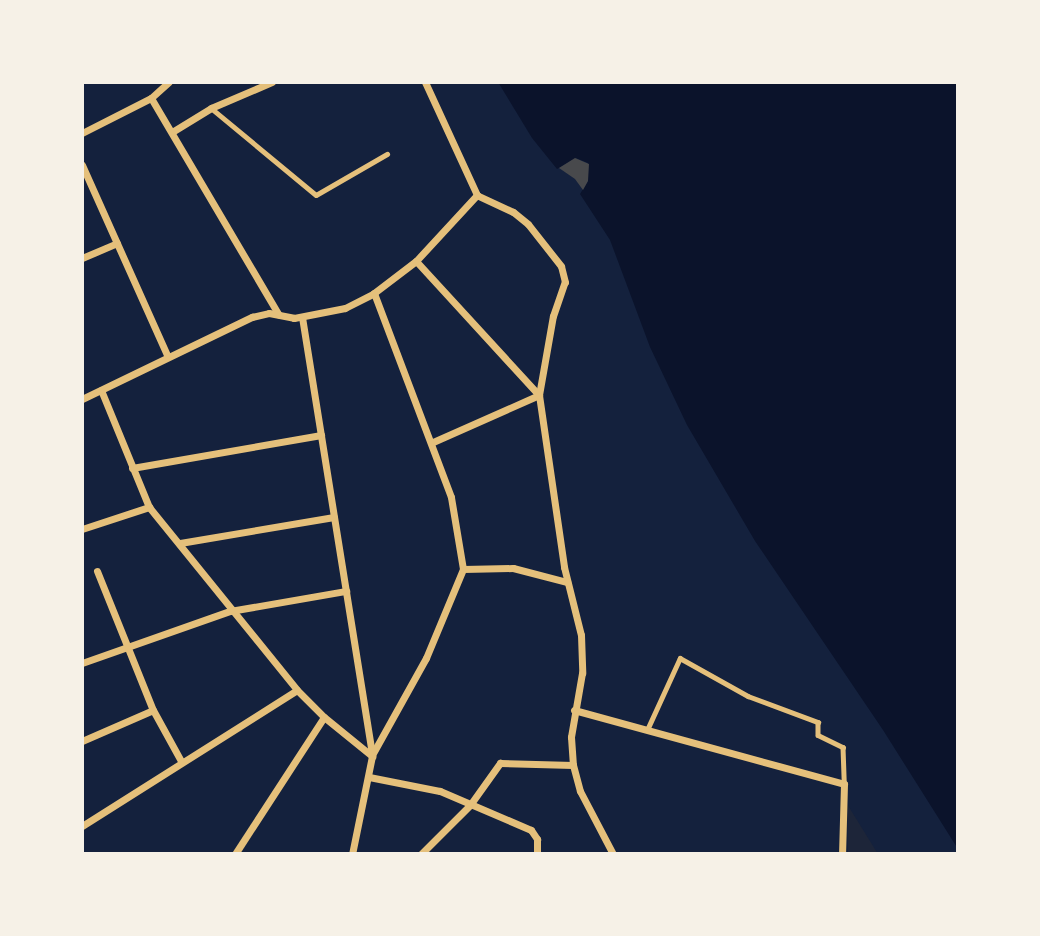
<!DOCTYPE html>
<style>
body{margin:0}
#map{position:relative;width:1040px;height:936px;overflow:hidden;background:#14213d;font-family:"Exo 2",sans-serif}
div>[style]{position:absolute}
.green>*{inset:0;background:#1d2539}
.water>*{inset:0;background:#0b132b}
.building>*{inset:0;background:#48494c}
.service>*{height:4.5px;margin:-2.25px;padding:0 2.25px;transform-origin:2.25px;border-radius:2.25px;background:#e5c07b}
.minor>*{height:7px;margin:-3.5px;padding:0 3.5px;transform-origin:3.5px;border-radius:3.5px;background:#e5c07b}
span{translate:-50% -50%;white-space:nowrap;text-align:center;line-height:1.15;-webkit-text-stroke:5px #f6f1e7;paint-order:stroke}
.frame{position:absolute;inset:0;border:84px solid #f6f1e7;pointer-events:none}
</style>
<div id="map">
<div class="green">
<i style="clip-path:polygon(847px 804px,878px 854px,848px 854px)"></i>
</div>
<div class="water">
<i style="clip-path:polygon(498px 82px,958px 82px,958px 849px,883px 730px,755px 541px,687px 425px,650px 347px,610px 240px,580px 194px,588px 181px,588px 163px,576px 158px,557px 169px,532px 138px)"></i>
</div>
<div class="building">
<i style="clip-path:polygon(575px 158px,589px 164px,588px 181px,583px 190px,575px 179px,559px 168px)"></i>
</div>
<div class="service">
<i style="left:211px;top:108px;width:136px;rotate:39.6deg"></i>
<i style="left:316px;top:195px;width:82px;rotate:-30deg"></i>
<i style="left:647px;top:730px;width:79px;rotate:-65.4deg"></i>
<i style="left:680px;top:658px;width:78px;rotate:29.2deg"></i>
<i style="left:748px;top:696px;width:75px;rotate:20.4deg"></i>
<i style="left:818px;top:722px;width:13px;rotate:90deg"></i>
<i style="left:818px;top:735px;width:28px;rotate:26deg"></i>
<i style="left:843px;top:747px;width:37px;rotate:88deg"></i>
</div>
<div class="minor">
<i style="left:425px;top:82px;width:124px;rotate:65.3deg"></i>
<i style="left:151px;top:98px;width:251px;rotate:59.5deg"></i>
<i style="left:172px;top:132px;width:46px;rotate:-31.6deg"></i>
<i style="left:211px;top:108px;width:66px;rotate:-23.1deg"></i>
<i style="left:82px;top:133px;width:77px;rotate:-26.9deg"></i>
<i style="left:151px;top:98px;width:24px;rotate:-42deg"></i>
<i style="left:82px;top:165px;width:210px;rotate:65.9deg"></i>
<i style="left:82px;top:258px;width:38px;rotate:-23deg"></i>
<i style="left:416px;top:261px;width:182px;rotate:47.5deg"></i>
<i style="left:539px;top:395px;width:174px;rotate:81.7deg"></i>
<i style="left:564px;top:567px;width:70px;rotate:76deg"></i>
<i style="left:581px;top:635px;width:38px;rotate:88deg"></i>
<i style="left:582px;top:673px;width:65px;rotate:99.8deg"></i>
<i style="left:571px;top:737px;width:28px;rotate:86deg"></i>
<i style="left:573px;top:765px;width:27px;rotate:75deg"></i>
<i style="left:580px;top:791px;width:71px;rotate:62.4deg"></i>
<i style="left:302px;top:317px;width:445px;rotate:80.9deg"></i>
<i style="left:372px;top:756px;width:100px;rotate:101.5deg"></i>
<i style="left:101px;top:390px;width:126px;rotate:67.7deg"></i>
<i style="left:149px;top:507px;width:235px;rotate:51deg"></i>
<i style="left:297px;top:690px;width:38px;rotate:45deg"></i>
<i style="left:324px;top:717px;width:62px;rotate:39.1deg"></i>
<i style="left:82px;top:399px;width:189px;rotate:-25.8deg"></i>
<i style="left:252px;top:317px;width:17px;rotate:-13deg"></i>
<i style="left:269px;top:313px;width:25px;rotate:11deg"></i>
<i style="left:294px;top:318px;width:52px;rotate:-11.1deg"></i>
<i style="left:345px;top:308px;width:33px;rotate:-27deg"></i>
<i style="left:374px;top:293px;width:53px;rotate:-37.3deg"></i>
<i style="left:416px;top:261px;width:90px;rotate:-47.3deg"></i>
<i style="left:433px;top:442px;width:116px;rotate:-23.9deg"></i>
<i style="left:539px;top:395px;width:80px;rotate:-80deg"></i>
<i style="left:553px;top:316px;width:36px;rotate:-71deg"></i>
<i style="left:565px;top:282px;width:16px;rotate:-104deg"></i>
<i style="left:561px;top:266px;width:53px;rotate:-128.2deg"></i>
<i style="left:528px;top:224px;width:19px;rotate:-141deg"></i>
<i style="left:513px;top:212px;width:40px;rotate:-155deg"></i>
<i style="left:132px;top:468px;width:192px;rotate:-9.9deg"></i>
<i style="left:82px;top:529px;width:71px;rotate:-18.2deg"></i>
<i style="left:180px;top:543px;width:156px;rotate:-9.6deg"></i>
<i style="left:463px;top:569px;width:50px;rotate:-1.1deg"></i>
<i style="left:513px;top:568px;width:56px;rotate:14.5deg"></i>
<i style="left:97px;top:571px;width:150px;rotate:68.1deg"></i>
<i style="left:153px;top:710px;width:58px;rotate:61.2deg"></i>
<i style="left:82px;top:663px;width:157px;rotate:-19.4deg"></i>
<i style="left:230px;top:611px;width:118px;rotate:-9.8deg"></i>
<i style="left:574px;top:710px;width:280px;rotate:15.3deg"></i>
<i style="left:844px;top:784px;width:70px;rotate:91.6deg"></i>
<i style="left:82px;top:741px;width:77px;rotate:-23.6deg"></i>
<i style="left:372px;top:755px;width:111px;rotate:-60.9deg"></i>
<i style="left:426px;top:658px;width:96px;rotate:-67.4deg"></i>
<i style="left:463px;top:569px;width:73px;rotate:-99.5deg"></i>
<i style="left:451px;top:497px;width:218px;rotate:-110.7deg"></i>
<i style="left:369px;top:777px;width:72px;rotate:11.2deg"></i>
<i style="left:440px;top:791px;width:99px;rotate:23.2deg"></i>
<i style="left:531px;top:830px;width:11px;rotate:56deg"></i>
<i style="left:537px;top:839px;width:15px;rotate:90deg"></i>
<i style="left:82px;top:826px;width:254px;rotate:-32.3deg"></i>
<i style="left:235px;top:854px;width:163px;rotate:-57deg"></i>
<i style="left:421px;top:854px;width:69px;rotate:-45deg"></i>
<i style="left:470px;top:805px;width:52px;rotate:-54.5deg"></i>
<i style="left:500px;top:763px;width:73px;rotate:1.6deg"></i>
</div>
<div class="frame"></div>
</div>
